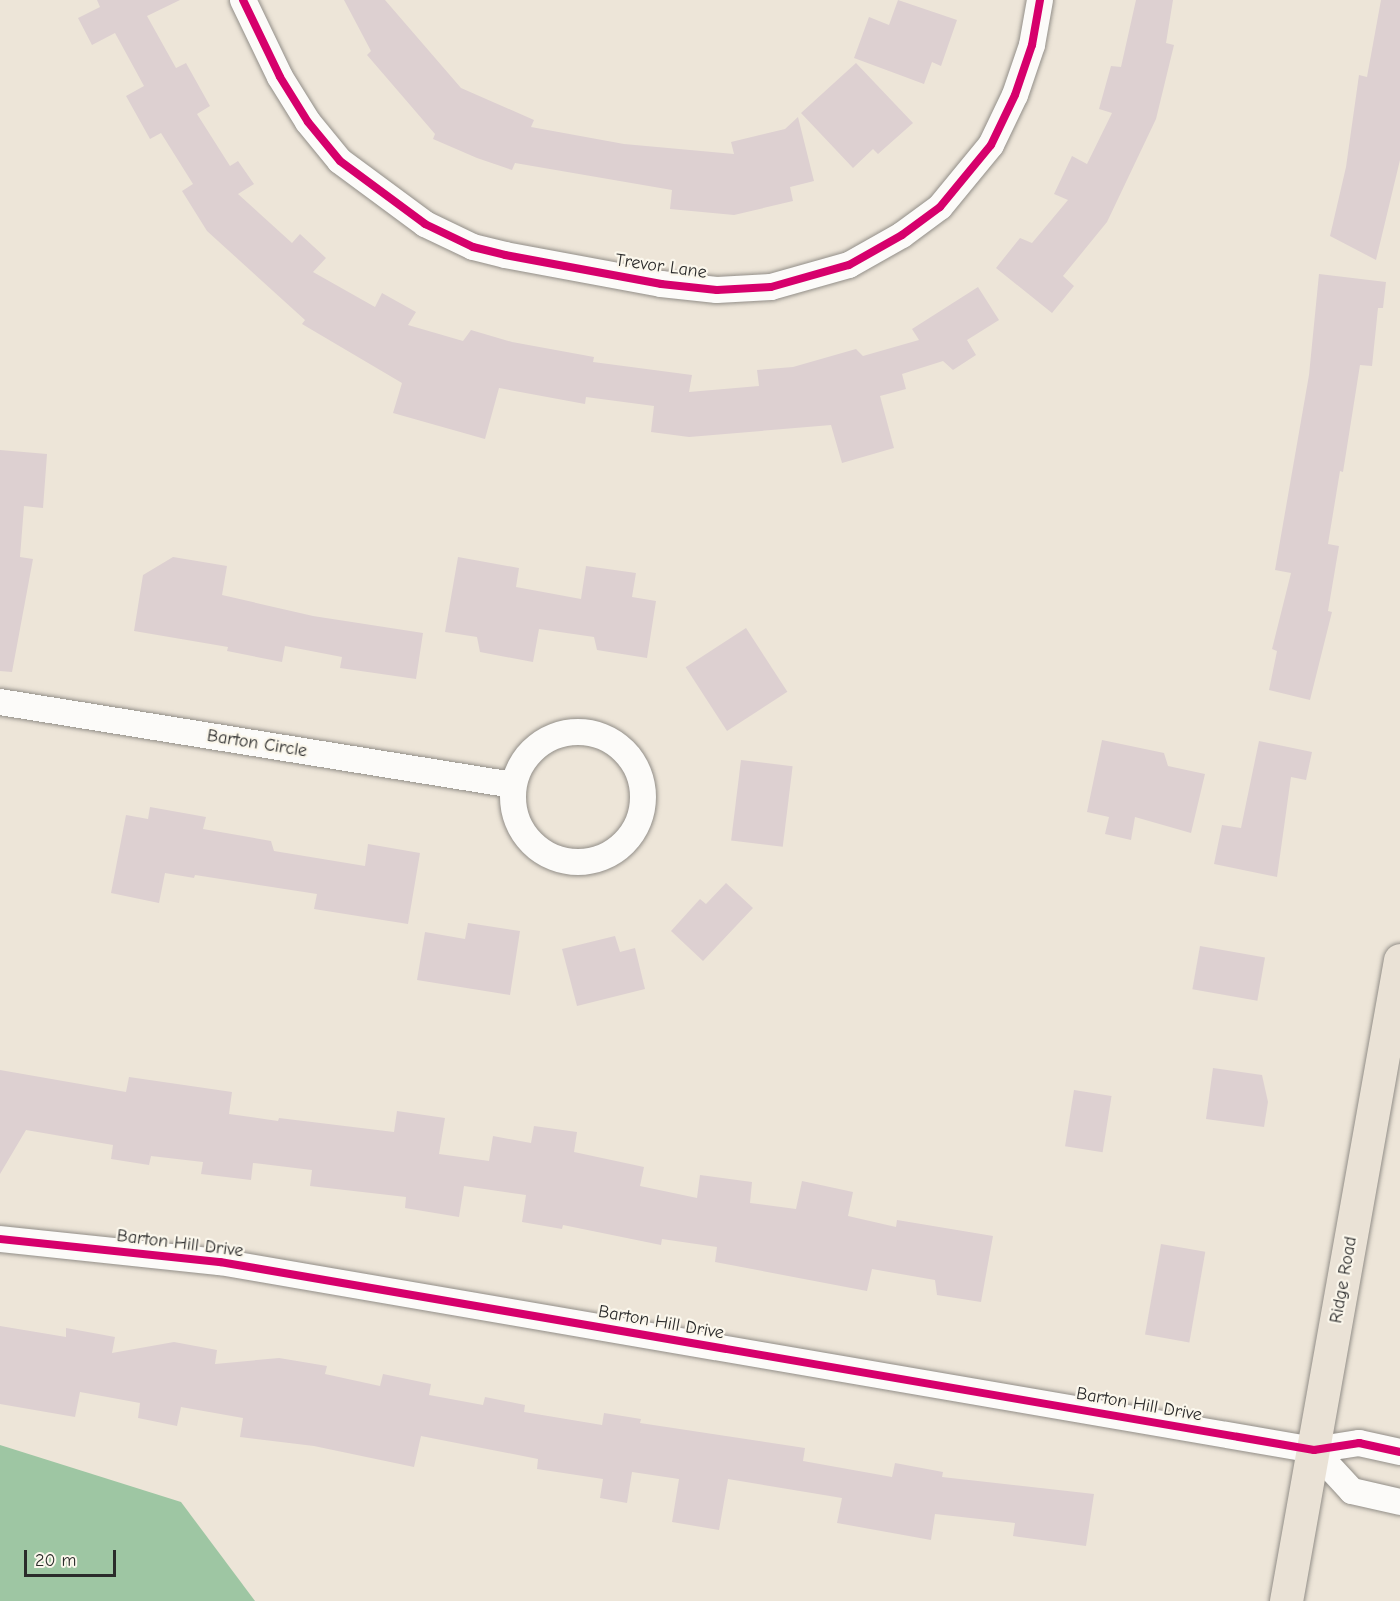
<!DOCTYPE html>
<style>
body{margin:0}
#map{position:relative;width:1400px;height:1601px;overflow:hidden;background:#ede5d8;font-family:"Comic Neue",sans-serif}
div>[style]{position:absolute}
.forest>*{inset:0;background:#9ec6a3}
.building>*{inset:0;background:#ddd0d1;transform-origin:0 0}
.roads{filter:drop-shadow(0 0 2px #928e88) drop-shadow(0 0 2px #928e88)}
.street>*{height:26px;margin:-13px;padding:0 13px;transform-origin:13px;border-radius:13px;background:#fcfbf9}
.street>.ring{margin:-13px;padding:0;box-sizing:content-box;background:none;border:26px solid #fcfbf9;border-radius:50%}
.primary>*{height:33px;margin:-16.5px;padding:0 16.5px;transform-origin:16.5px;border-radius:16.5px;background:#eae2d6}
.cycleway>*{height:8px;margin:-4px;padding:0 4px;transform-origin:4px;border-radius:4px;background:#d6006c}
span{translate:-50% -50%;white-space:nowrap;text-align:center;line-height:1.15;-webkit-text-stroke:4.5px #fbf7ec;paint-order:stroke}
.street-label{font-size:18px;color:#2b2b2b}
.scale{position:absolute;left:24px;top:1550px;width:92px;height:27px;box-sizing:border-box;border:3px solid #2b2b2b;border-top:0;padding-left:8px;font-size:18px;line-height:21px;white-space:nowrap;color:#2b2b2b;-webkit-text-stroke:4px #fbf7ec;paint-order:stroke}
</style>
<div id="map">
<div class="forest">
<i style="clip-path:polygon(0 1445px,181px 1502px,255px 1601px,0 1601px)"></i>
</div>
<div class="building">
<i style="clip-path:polygon(97px 0,180px 0,147px 16px,176px 68px,186px 63px,210px 106px,197px 114px,230px 166px,238px 161px,254px 184px,238px 194px,292px 243px,300px 234px,326px 258px,313px 272px,375px 307px,382px 293px,416px 312px,408px 325px,463px 341px,471px 330px,512px 342px,594px 357px,593px 362px,692px 375px,689px 392px,759px 386px,757px 370px,793px 367px,856px 349px,863px 356px,919px 340px,912px 329px,978px 287px,999px 320px,967px 340px,976px 355px,953px 370px,943px 361px,902px 374px,906px 389px,880px 396px,894px 448px,842px 463px,831px 425px,689px 437px,651px 432px,654px 406px,586px 397px,585px 404px,499px 388px,485px 439px,393px 413px,402px 383px,302px 324px,305px 320px,207px 231px,182px 191px,193px 184px,161px 133px,150px 139px,126px 96px,144px 86px,115px 33px,92px 45px,78px 18px,100px 7px)"></i>
<i style="clip-path:polygon(344px 0,385px 0,461px 88px,534px 120px,531px 127px,624px 144px,734px 154px,731px 142px,785px 129px,798px 117px,814px 181px,790px 187px,793px 201px,734px 215px,670px 209px,672px 190px,515px 163px,512px 170px,477px 158px,433px 139px,435px 134px,367px 55px,371px 51px)"></i>
<i style="clip-path:polygon(898px 0,957px 20px,941px 66px,932px 62px,924px 84px,854px 58px,869px 17px,889px 25px)"></i>
<i style="clip-path:polygon(1136px 0,1173px 0,1166px 43px,1174px 45px,1156px 119px,1107px 222px,1063px 276px,1074px 286px,1052px 313px,996px 268px,1020px 238px,1032px 243px,1068px 200px,1054px 194px,1072px 156px,1087px 164px,1112px 113px,1099px 109px,1111px 66px,1121px 67px)"></i>
<i style="clip-path:polygon(1381px 0,1400px 0,1400px 160px,1376px 260px,1330px 236px,1346px 167px,1359px 75px,1367px 77px)"></i>
<i style="clip-path:polygon(856px 63px,913px 123px,878px 154px,873px 149px,853px 168px,801px 113px)"></i>
<i style="clip-path:polygon(1319px 274px,1386px 282px,1383px 308px,1378px 308px,1372px 366px,1360px 365px,1343px 472px,1340px 471px,1328px 544px,1339px 546px,1328px 611px,1332px 612px,1310px 700px,1269px 690px,1277px 651px,1272px 649px,1291px 573px,1275px 570px,1309px 375px)"></i>
<i style="clip-path:polygon(0 450px,47px 454px,43px 508px,24px 506px,20px 557px,33px 559px,12px 672px,0 671px)"></i>
<i style="clip-path:polygon(173px 557px,227px 566px,222px 595px,313px 616px,423px 633px,416px 679px,340px 668px,342px 657px,285px 646px,282px 662px,227px 651px,228px 647px,134px 631px,143px 575px)"></i>
<i style="clip-path:polygon(458px 557px,519px 568px,516px 587px,581px 599px,586px 566px,636px 573px,632px 597px,656px 601px,647px 658px,597px 650px,594px 637px,539px 629px,533px 662px,480px 652px,477px 637px,445px 632px)"></i>
<i style="left:746px;top:628px;width:76px;height:72px;rotate:57deg"></i>
<i style="clip-path:polygon(1102px 740px,1164px 753px,1168px 766px,1205px 774px,1191px 833px,1135px 817px,1131px 840px,1105px 834px,1109px 817px,1087px 812px)"></i>
<i style="clip-path:polygon(1259px 741px,1312px 752px,1306px 780px,1291px 777px,1277px 877px,1214px 864px,1222px 825px,1241px 828px)"></i>
<i style="left:741px;top:760px;width:52px;height:81px;rotate:7deg"></i>
<i style="clip-path:polygon(150px 807px,206px 817px,203px 829px,271px 841px,274px 851px,365px 866px,368px 844px,420px 853px,408px 924px,314px 909px,317px 894px,195px 875px,194px 878px,165px 873px,159px 903px,111px 893px,126px 815px,148px 819px)"></i>
<i style="clip-path:polygon(726px 883px,753px 908px,703px 961px,671px 931px,700px 899px,706px 904px)"></i>
<i style="clip-path:polygon(468px 923px,520px 931px,510px 995px,417px 980px,425px 932px,465px 939px)"></i>
<i style="clip-path:polygon(615px 936px,620px 952px,635px 948px,645px 989px,577px 1006px,562px 949px)"></i>
<i style="left:1200px;top:946px;width:66px;height:44px;rotate:10deg"></i>
<i style="clip-path:polygon(1213px 1068px,1262px 1075px,1268px 1102px,1264px 1127px,1206px 1119px)"></i>
<i style="clip-path:polygon(0 1070px,126px 1092px,129px 1077px,232px 1092px,229px 1114px,278px 1121px,279px 1118px,394px 1132px,397px 1111px,445px 1118px,439px 1154px,489px 1161px,493px 1136px,531px 1143px,534px 1126px,577px 1132px,574px 1152px,644px 1167px,640px 1186px,697px 1198px,700px 1175px,752px 1182px,750px 1203px,796px 1209px,802px 1181px,853px 1192px,848px 1216px,896px 1227px,897px 1220px,993px 1236px,981px 1302px,937px 1295px,935px 1280px,872px 1269px,867px 1291px,715px 1262px,717px 1247px,662px 1239px,661px 1245px,563px 1225px,562px 1229px,522px 1222px,526px 1195px,464px 1186px,459px 1217px,405px 1208px,406px 1197px,310px 1186px,312px 1170px,253px 1163px,251px 1180px,201px 1174px,203px 1162px,151px 1156px,149px 1165px,111px 1159px,113px 1145px,26px 1130px,0 1174px)"></i>
<i style="left:1074px;top:1090px;width:38px;height:57px;rotate:9deg"></i>
<i style="left:1161px;top:1244px;width:45px;height:92px;rotate:10deg"></i>
<i style="clip-path:polygon(0 1326px,66px 1337px,66px 1328px,115px 1337px,112px 1353px,174px 1342px,217px 1350px,215px 1364px,279px 1358px,327px 1366px,325px 1374px,380px 1386px,383px 1374px,431px 1384px,429px 1395px,483px 1405px,485px 1397px,525px 1405px,524px 1412px,602px 1425px,604px 1413px,641px 1419px,640px 1423px,805px 1448px,803px 1461px,892px 1477px,895px 1463px,943px 1472px,942px 1477px,1094px 1494px,1086px 1546px,1013px 1536px,1015px 1523px,935px 1514px,931px 1540px,837px 1523px,842px 1498px,728px 1479px,719px 1530px,672px 1522px,679px 1479px,632px 1472px,627px 1503px,600px 1498px,603px 1479px,537px 1469px,538px 1459px,421px 1436px,414px 1467px,314px 1446px,240px 1437px,243px 1418px,181px 1407px,177px 1426px,138px 1418px,140px 1403px,80px 1392px,75px 1417px,0 1404px)"></i>
</div>
<div class="roads">
<div class="street">
<i style="left:243px;top:0;width:85px;rotate:64.3deg"></i>
<i style="left:280px;top:77px;width:53px;rotate:58.1deg"></i>
<i style="left:308px;top:122px;width:50px;rotate:50.6deg"></i>
<i style="left:340px;top:161px;width:106px;rotate:36.5deg"></i>
<i style="left:425px;top:224px;width:53px;rotate:25.6deg"></i>
<i style="left:473px;top:247px;width:33px;rotate:14deg"></i>
<i style="left:505px;top:255px;width:159px;rotate:10.5deg"></i>
<i style="left:661px;top:284px;width:56px;rotate:6.1deg"></i>
<i style="left:717px;top:290px;width:54px;rotate:-3.2deg"></i>
<i style="left:771px;top:287px;width:81px;rotate:-15.8deg"></i>
<i style="left:849px;top:265px;width:61px;rotate:-29.5deg"></i>
<i style="left:902px;top:235px;width:47px;rotate:-36.4deg"></i>
<i style="left:940px;top:207px;width:80px;rotate:-50.6deg"></i>
<i style="left:991px;top:145px;width:55px;rotate:-64.4deg"></i>
<i style="left:1015px;top:95px;width:53px;rotate:-71.2deg"></i>
<i style="left:1032px;top:45px;width:46px;rotate:-79.9deg"></i>
<i style="left:0;top:702px;width:520px;rotate:9.19deg"></i>
<i class="ring" style="left:513px;top:732px;width:104px;height:104px"></i>
<i style="left:0;top:1239px;width:221px;rotate:6deg"></i>
<i style="left:220px;top:1262px;width:1110px;rotate:9.75deg"></i>
<i style="left:1314px;top:1450px;width:46px;rotate:-8.8deg"></i>
<i style="left:1359px;top:1443px;width:42px;rotate:12.4deg"></i>
<i style="left:1314px;top:1450px;width:56px;rotate:47.2deg"></i>
<i style="left:1352px;top:1491px;width:49px;rotate:12.9deg"></i>
</div>
<div class="primary">
<i style="left:1286px;top:1601px;width:651px;rotate:-79.92deg"></i>
</div>
</div>
<div class="cycleway">
<i style="left:243px;top:0;width:85px;rotate:64.3deg"></i>
<i style="left:280px;top:77px;width:53px;rotate:58.1deg"></i>
<i style="left:308px;top:122px;width:50px;rotate:50.6deg"></i>
<i style="left:340px;top:161px;width:106px;rotate:36.5deg"></i>
<i style="left:425px;top:224px;width:53px;rotate:25.6deg"></i>
<i style="left:473px;top:247px;width:33px;rotate:14deg"></i>
<i style="left:505px;top:255px;width:159px;rotate:10.5deg"></i>
<i style="left:661px;top:284px;width:56px;rotate:6.1deg"></i>
<i style="left:717px;top:290px;width:54px;rotate:-3.2deg"></i>
<i style="left:771px;top:287px;width:81px;rotate:-15.8deg"></i>
<i style="left:849px;top:265px;width:61px;rotate:-29.5deg"></i>
<i style="left:902px;top:235px;width:47px;rotate:-36.4deg"></i>
<i style="left:940px;top:207px;width:80px;rotate:-50.6deg"></i>
<i style="left:991px;top:145px;width:55px;rotate:-64.4deg"></i>
<i style="left:1015px;top:95px;width:53px;rotate:-71.2deg"></i>
<i style="left:1032px;top:45px;width:46px;rotate:-79.9deg"></i>
<i style="left:0;top:1239px;width:221px;rotate:6deg"></i>
<i style="left:220px;top:1262px;width:1110px;rotate:9.75deg"></i>
<i style="left:1314px;top:1450px;width:46px;rotate:-8.8deg"></i>
<i style="left:1359px;top:1443px;width:42px;rotate:12.4deg"></i>
</div>
<div class="street-label">
<span style="left:661px;top:267px;rotate:8deg">Trevor Lane</span>
<span style="left:257px;top:744px;rotate:9deg">Barton Circle</span>
<span style="left:180px;top:1244px;rotate:7deg">Barton Hill Drive</span>
<span style="left:1344px;top:1280px;rotate:-80deg">Ridge Road</span>
<span style="left:661px;top:1323px;rotate:10deg">Barton Hill Drive</span>
<span style="left:1139px;top:1405px;rotate:10deg">Barton Hill Drive</span>
</div>
<div class="scale">20 m</div>
</div>
